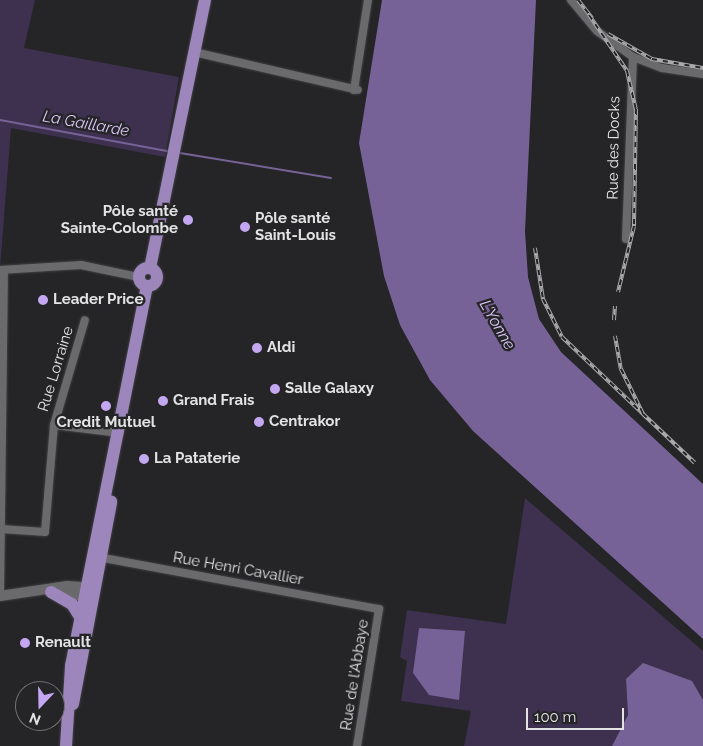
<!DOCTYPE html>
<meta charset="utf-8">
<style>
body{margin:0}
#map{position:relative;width:703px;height:746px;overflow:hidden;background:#252427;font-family:Raleway,sans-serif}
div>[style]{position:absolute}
.green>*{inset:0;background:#3d314f}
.water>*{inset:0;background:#776297}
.stream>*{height:2px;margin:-1px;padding:0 1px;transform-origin:1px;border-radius:1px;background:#776297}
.roads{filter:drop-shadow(0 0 1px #414043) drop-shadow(0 0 1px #414043)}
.minor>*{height:8px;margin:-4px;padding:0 4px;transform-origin:4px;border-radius:4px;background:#6a696c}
.tertiary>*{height:10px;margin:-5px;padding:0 5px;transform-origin:5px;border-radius:5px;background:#6a696c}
.primary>*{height:12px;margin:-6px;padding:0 6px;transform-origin:6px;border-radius:6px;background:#9c86bb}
.primary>.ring{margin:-6px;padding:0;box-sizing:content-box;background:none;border:12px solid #9c86bb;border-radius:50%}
.rail>*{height:4px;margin-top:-2px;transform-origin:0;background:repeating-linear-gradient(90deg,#252427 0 5.5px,#aaaaac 0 11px);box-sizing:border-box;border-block:1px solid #aaaaac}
.dots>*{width:14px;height:14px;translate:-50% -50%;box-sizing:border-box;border:2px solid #252427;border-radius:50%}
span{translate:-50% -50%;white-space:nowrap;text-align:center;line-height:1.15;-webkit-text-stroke:4.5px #252427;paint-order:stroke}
.street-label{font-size:15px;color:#e3e3e4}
.poi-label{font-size:15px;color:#e3e3e4;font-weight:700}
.right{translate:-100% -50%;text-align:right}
.left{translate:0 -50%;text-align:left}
.water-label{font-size:16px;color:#d9c6f7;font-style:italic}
.north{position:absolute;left:15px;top:681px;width:50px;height:50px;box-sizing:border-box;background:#252427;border:1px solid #717073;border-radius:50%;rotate:201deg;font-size:14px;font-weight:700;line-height:20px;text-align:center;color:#e3e3e4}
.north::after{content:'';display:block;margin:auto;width:18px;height:22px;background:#c4a7f1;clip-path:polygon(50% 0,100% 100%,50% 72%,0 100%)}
.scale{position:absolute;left:526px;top:708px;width:98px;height:22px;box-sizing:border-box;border:2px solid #e3e3e4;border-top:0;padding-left:6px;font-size:15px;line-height:18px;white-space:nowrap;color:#e3e3e4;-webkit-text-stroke:4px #252427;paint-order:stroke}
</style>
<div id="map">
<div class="green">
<i style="clip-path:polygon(0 0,35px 0,24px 48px,179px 77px,165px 157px,11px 128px,0 269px)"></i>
<i style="clip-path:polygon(525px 498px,703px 651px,703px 700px,692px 681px,626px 679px,628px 715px,612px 746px,464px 746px,471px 711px,401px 701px,407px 661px,400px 657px,407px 610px,506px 624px)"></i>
</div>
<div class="water">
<i style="clip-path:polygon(382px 0,536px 0,525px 231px,528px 277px,539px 319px,561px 352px,703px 484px,703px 639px,473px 431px,430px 380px,400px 325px,384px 276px,359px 143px)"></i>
<i style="clip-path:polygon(419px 628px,465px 631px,459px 700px,429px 695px,413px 673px)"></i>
<i style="clip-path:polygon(643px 663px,692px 681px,703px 700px,703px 746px,612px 746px,628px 715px,626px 679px)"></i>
</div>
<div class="stream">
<i style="left:0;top:120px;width:171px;rotate:10.5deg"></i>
<i style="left:180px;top:153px;width:153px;rotate:9.4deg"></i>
</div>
<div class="roads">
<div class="minor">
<i style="left:571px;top:0;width:40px;rotate:50deg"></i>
<i style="left:597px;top:31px;width:44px;rotate:35.8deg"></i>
<i style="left:633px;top:57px;width:31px;rotate:21deg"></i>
<i style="left:662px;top:68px;width:41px;rotate:8.3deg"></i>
<i style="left:194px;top:52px;width:168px;rotate:13deg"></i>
<i style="left:354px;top:90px;width:91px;rotate:-81.2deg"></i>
<i style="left:626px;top:239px;width:182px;rotate:-87.8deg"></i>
<i style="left:0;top:270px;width:81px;rotate:-3.5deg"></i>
<i style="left:81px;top:265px;width:58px;rotate:11.9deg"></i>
<i style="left:54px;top:425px;width:66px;rotate:6.9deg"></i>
<i style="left:1px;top:529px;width:44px;rotate:3.9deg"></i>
<i style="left:45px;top:532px;width:107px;rotate:-85.2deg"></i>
<i style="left:54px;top:425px;width:109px;rotate:-73.6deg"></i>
<i style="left:98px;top:557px;width:286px;rotate:10.5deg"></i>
<i style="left:379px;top:609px;width:139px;rotate:99.1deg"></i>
<i style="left:0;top:596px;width:326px;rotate:-89.3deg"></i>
</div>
<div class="tertiary">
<i style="left:55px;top:592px;width:37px;rotate:8deg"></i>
<i style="left:0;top:596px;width:68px;rotate:-8.5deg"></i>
<i style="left:67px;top:586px;width:26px;rotate:4deg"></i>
</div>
<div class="primary">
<i class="ring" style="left:139px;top:268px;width:6px;height:6px"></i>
<i style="left:150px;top:268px;width:274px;rotate:-78.4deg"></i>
<i style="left:51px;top:592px;width:24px;rotate:30deg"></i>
<i style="left:72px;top:604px;width:15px;rotate:58deg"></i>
<i style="left:73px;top:704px;width:206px;rotate:-79.3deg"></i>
<i style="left:66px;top:746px;width:80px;rotate:-86.4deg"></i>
<i style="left:71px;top:666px;width:387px;rotate:-78.7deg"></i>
</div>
</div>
<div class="rail">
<i style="left:578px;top:0;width:23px;rotate:52deg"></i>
<i style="left:589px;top:15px;width:68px;rotate:55.8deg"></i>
<i style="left:627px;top:71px;width:39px;rotate:77deg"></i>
<i style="left:636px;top:109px;width:117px;rotate:91deg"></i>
<i style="left:634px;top:226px;width:68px;rotate:103.6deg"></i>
<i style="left:608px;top:34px;width:51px;rotate:29.6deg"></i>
<i style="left:652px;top:59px;width:52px;rotate:10deg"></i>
<i style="left:535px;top:248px;width:52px;rotate:81.1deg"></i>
<i style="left:543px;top:299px;width:42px;rotate:63.4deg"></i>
<i style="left:562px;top:337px;width:112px;rotate:43.5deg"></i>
<i style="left:614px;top:320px;width:14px;rotate:-86deg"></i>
<i style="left:615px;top:336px;width:34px;rotate:80deg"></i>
<i style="left:621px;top:369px;width:50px;rotate:63.9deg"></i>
<i style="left:643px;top:414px;width:71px;rotate:43.3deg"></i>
</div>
<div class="dots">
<i style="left:188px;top:220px;background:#c4a7f1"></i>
<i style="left:245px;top:227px;background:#c4a7f1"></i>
<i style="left:43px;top:300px;background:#c4a7f1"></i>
<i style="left:257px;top:348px;background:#c4a7f1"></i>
<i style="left:275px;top:389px;background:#c4a7f1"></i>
<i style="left:163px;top:401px;background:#c4a7f1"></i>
<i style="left:106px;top:406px;background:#c4a7f1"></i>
<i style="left:259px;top:422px;background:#c4a7f1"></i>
<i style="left:144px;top:459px;background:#c4a7f1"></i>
<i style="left:25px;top:643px;background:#c4a7f1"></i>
</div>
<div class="street-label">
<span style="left:614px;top:148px;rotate:-89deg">Rue des Docks</span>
<span style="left:56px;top:369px;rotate:-73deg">Rue Lorraine</span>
<span style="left:238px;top:569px;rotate:10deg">Rue Henri Cavallier</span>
<span style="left:355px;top:675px;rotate:-81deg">Rue de l'Abbaye</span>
</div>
<div class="poi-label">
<span class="right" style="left:178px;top:220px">Pôle santé<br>Sainte-Colombe</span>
<span class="left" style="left:255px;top:227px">Pôle santé<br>Saint-Louis</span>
<span class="left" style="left:53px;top:300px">Leader Price</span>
<span class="left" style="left:267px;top:348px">Aldi</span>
<span class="left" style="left:285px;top:389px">Salle Galaxy</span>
<span class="left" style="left:173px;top:401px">Grand Frais</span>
<span class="left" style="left:269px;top:422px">Centrakor</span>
<span style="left:106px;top:423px">Credit Mutuel</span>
<span class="left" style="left:154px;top:459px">La Pataterie</span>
<span class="left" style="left:35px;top:643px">Renault</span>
</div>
<div class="water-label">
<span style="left:86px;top:124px;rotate:10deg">La Gaillarde</span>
<span style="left:497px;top:325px;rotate:60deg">L'Yonne</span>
</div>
<div class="north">N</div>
<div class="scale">100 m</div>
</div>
